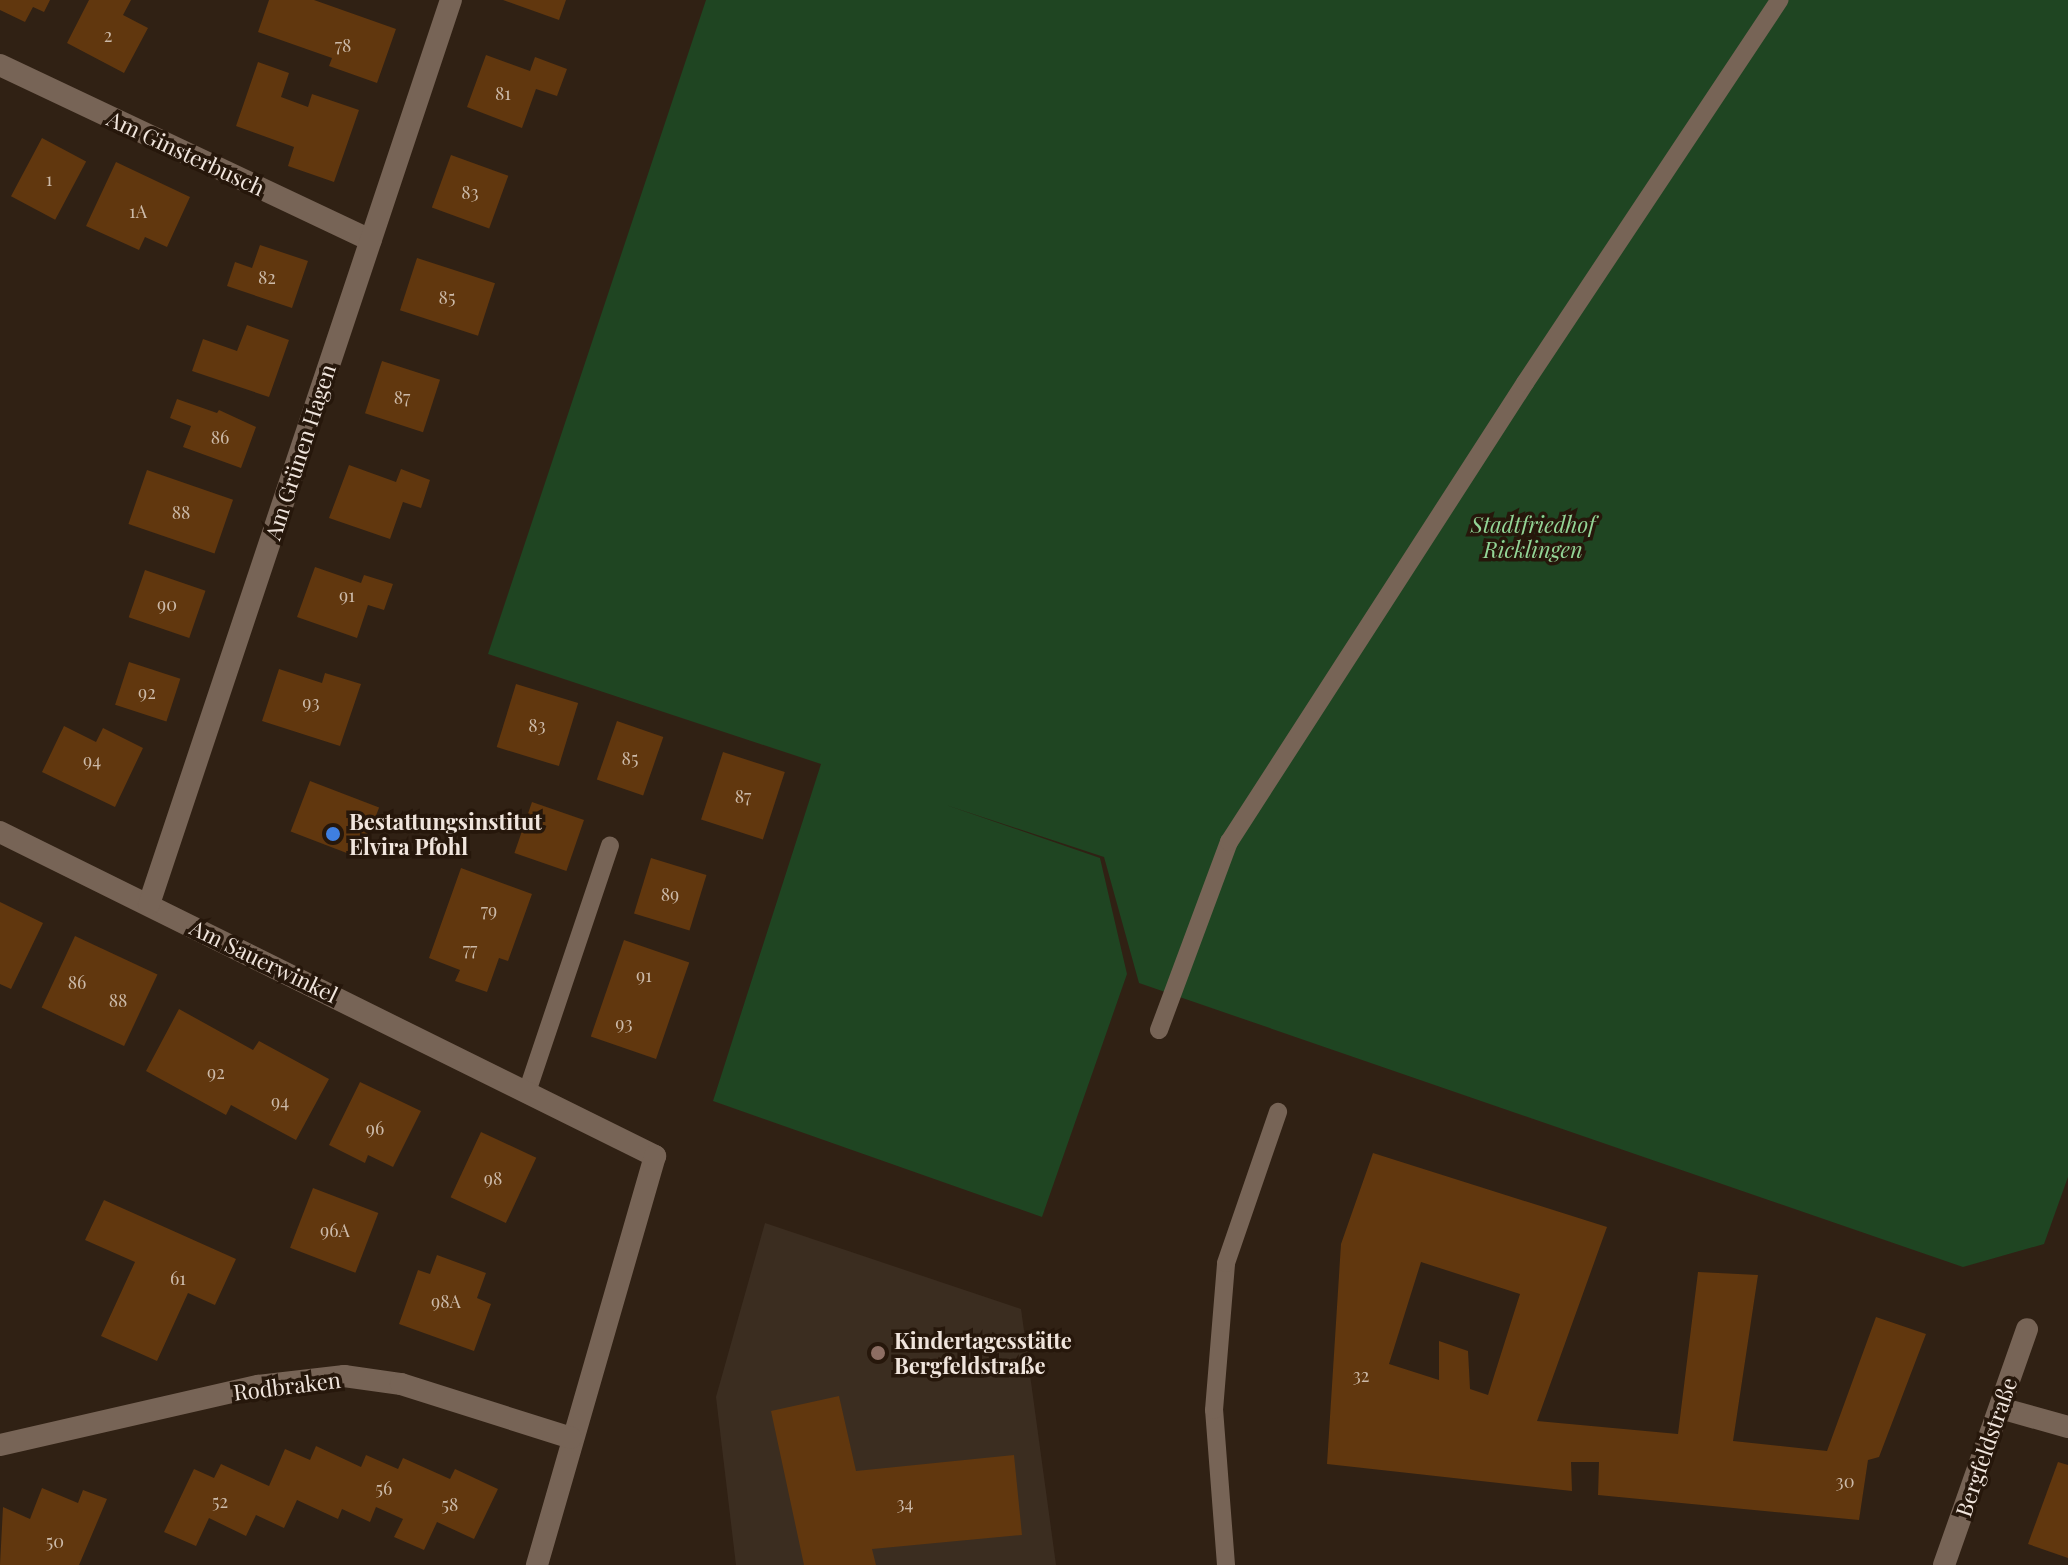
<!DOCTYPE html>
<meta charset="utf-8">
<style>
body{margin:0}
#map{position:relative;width:2068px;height:1565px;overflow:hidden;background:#302114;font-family:"Playfair Display",serif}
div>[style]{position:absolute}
.commercial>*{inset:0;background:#3b2d20}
.green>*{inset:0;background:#1f4522}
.building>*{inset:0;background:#61370e;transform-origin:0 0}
.service>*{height:18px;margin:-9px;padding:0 9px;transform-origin:9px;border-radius:9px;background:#776456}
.minor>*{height:22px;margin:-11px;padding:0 11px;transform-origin:11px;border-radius:11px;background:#776456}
.dots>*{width:22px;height:22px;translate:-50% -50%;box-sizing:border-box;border:4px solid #26170b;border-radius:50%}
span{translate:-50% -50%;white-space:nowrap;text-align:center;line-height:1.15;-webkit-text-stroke:7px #26170b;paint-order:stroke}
.number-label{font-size:18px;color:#ccbaa9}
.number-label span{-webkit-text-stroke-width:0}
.street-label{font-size:22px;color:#f0e5dd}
.park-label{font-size:22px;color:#93d596;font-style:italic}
.poi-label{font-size:22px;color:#f0e5dd;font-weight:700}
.left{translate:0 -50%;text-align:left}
</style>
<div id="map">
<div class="commercial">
<i style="clip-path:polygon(765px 1223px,1021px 1309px,1056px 1565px,736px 1565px,716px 1397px)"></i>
</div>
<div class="green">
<i style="clip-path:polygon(706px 0,2068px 0,2068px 1177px,2044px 1244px,1963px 1267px,1139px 983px,1104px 857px,946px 805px,1100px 858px,1127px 974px,1042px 1217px,713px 1101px,821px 764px,488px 654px)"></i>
</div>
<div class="building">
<i style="clip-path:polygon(0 0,50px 0,44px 12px,33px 7px,25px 22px,0 10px)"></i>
<i style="clip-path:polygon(89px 0,131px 0,123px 15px,148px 28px,124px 73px,67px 43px)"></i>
<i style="clip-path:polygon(269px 0,314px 0,396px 29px,377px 83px,329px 66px,332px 58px,258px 32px)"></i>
<i style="clip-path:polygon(503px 0,566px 0,559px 20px)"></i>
<i style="clip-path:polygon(486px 55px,530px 71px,535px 57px,567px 69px,557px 96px,536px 89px,522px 128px,467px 107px)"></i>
<i style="clip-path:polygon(258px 62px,289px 73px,281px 97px,308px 107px,312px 94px,359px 110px,334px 182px,288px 166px,294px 147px,236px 126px)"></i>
<i style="left:42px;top:138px;width:50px;height:66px;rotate:28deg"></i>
<i style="left:451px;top:155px;width:61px;height:56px;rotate:20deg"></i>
<i style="clip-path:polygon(116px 162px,190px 197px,167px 247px,145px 237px,139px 250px,86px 226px)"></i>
<i style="clip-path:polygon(260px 245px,308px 261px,292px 308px,227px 286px,235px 262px,252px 268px)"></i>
<i style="left:417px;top:258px;width:82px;height:55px;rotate:18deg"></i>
<i style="clip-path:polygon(247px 325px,289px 340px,269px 397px,192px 371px,203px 339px,237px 351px)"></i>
<i style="left:382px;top:361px;width:61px;height:55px;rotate:18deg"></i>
<i style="clip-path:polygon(177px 399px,217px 413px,219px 410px,256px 427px,241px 468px,183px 447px,191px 426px,170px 418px)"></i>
<i style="clip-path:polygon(349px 465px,396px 482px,401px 469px,430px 480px,421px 508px,403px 502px,390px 539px,329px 518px)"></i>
<i style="left:147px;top:470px;width:91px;height:57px;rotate:19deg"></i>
<i style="clip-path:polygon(315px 567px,361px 583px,364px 575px,393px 584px,384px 610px,368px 605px,357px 638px,297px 617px)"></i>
<i style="left:145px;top:570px;width:64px;height:50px;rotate:19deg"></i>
<i style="left:129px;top:662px;width:54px;height:45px;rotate:18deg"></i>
<i style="clip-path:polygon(279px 669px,322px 683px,325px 673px,361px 684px,340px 746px,262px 721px)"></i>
<i style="left:516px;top:684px;width:65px;height:66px;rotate:17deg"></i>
<i style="left:617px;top:721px;width:49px;height:62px;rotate:19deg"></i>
<i style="clip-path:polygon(64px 726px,96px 742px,103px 728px,143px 748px,115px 807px,42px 772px)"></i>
<i style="left:723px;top:752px;width:65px;height:71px;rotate:18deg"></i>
<i style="left:310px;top:781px;width:74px;height:54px;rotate:21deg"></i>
<i style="left:532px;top:802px;width:55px;height:54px;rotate:19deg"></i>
<i style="left:651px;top:858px;width:58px;height:58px;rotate:17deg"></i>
<i style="clip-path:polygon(461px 868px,532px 894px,508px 961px,499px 958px,487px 992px,455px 981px,460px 970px,429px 958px)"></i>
<i style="clip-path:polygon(0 902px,43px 923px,11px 989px,0 984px)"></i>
<i style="left:75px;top:936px;width:91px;height:79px;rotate:25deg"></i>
<i style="left:624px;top:940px;width:69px;height:102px;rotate:19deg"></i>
<i style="clip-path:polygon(179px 1009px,253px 1050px,259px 1041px,329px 1079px,296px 1140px,231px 1105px,226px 1115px,146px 1071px)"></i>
<i style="clip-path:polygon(360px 1082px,421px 1111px,393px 1167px,368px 1155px,365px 1163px,329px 1145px)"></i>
<i style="left:481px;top:1132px;width:61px;height:72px;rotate:25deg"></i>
<i style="clip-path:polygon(evenodd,1373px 1153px,1607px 1227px,1537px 1421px,1678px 1434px,1698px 1272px,1758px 1275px,1733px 1441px,1827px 1451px,1876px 1317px,1926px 1334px,1879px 1457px,1868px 1460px,1859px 1520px,1598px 1495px,1599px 1462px,1571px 1462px,1572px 1491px,1327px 1464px,1341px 1244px,1373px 1153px,1421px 1262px,1520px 1294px,1488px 1395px,1470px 1389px,1468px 1351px,1439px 1341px,1439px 1380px,1389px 1364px,1421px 1262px)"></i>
<i style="left:313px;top:1188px;width:70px;height:64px;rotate:21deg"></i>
<i style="clip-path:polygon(104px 1200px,236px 1259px,215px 1305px,188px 1293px,157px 1361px,101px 1336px,135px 1262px,85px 1240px)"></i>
<i style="clip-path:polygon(437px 1255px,486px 1273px,477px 1298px,491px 1304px,474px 1351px,399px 1324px,418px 1270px,430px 1274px)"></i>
<i style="clip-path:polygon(839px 1396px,856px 1471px,1014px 1455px,1022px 1535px,872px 1549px,876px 1565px,804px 1565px,771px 1411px)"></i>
<i style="clip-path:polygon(316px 1446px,361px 1467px,366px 1455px,398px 1469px,403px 1458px,450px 1479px,455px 1469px,498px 1489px,474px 1539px,437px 1522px,424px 1550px,394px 1537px,403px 1519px,376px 1507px,370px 1522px,342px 1509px,338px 1519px,297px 1500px,284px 1528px,256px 1515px,246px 1536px,209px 1518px,196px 1546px,164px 1532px,194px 1469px,214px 1478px,221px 1464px,269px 1486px,285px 1449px,310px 1460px)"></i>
<i style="clip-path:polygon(2058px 1462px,2068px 1465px,2068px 1558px,2028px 1544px)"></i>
<i style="clip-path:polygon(42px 1488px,78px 1503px,83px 1490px,107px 1499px,79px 1565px,0 1565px,3px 1507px,30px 1519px)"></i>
</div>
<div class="service">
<i style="left:1159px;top:1030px;width:201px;rotate:-69.6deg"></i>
<i style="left:1229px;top:842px;width:546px;rotate:-57.18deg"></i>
<i style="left:1525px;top:383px;width:460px;rotate:-56.4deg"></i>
<i style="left:527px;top:1092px;width:260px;rotate:-71.4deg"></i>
<i style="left:1226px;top:1565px;width:155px;rotate:-94.4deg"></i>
<i style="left:1214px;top:1410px;width:147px;rotate:-85.3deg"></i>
<i style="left:1226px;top:1263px;width:160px;rotate:-71deg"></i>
</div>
<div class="minor">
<i style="left:0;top:65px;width:410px;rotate:25.3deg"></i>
<i style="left:0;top:832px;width:731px;rotate:26.32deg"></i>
<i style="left:655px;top:1156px;width:426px;rotate:106.1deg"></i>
<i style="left:149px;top:904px;width:953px;rotate:-71.53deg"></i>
<i style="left:2000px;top:1408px;width:71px;rotate:15.6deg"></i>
<i style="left:0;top:1445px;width:265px;rotate:-12.9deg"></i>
<i style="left:258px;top:1386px;width:87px;rotate:-6.6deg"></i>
<i style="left:344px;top:1376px;width:58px;rotate:8deg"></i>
<i style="left:401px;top:1384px;width:178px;rotate:17.6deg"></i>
<i style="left:1944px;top:1565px;width:250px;rotate:-70.6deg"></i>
</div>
<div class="dots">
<i style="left:333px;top:834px;background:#3f7fe0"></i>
<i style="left:878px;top:1353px;background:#8d6e63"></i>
</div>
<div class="number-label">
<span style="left:108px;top:35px">2</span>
<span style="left:343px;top:45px">78</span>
<span style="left:503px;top:93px">81</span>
<span style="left:49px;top:179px">1</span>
<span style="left:470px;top:192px">83</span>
<span style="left:138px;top:211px">1A</span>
<span style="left:267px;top:277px">82</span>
<span style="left:447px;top:297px">85</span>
<span style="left:402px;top:397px">87</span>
<span style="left:220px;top:437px">86</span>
<span style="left:181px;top:512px">88</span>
<span style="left:347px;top:595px">91</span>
<span style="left:167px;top:604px">90</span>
<span style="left:147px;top:692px">92</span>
<span style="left:311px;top:702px">93</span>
<span style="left:537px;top:725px">83</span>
<span style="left:630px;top:758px">85</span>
<span style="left:92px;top:760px">94</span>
<span style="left:743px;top:796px">87</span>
<span style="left:670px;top:894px">89</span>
<span style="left:489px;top:910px">79</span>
<span style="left:470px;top:949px">77</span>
<span style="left:644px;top:975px">91</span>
<span style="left:77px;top:982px">86</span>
<span style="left:118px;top:1000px">88</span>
<span style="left:624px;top:1023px">93</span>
<span style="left:216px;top:1072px">92</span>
<span style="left:280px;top:1101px">94</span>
<span style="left:375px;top:1128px">96</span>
<span style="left:493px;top:1178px">98</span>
<span style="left:335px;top:1230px">96A</span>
<span style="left:178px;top:1278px">61</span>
<span style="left:446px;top:1301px">98A</span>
<span style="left:1361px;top:1375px">32</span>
<span style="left:1845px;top:1481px">30</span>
<span style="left:384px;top:1488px">56</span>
<span style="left:220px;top:1501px">52</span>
<span style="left:905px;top:1503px">34</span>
<span style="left:450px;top:1504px">58</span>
<span style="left:55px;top:1541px">50</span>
</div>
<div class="street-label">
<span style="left:186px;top:153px;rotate:25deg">Am Ginsterbusch</span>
<span style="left:300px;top:452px;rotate:-72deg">Am Grünen Hagen</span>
<span style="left:264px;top:961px;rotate:26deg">Am Sauerwinkel</span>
<span style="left:287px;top:1386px;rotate:-7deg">Rodbraken</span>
<span style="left:1986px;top:1447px;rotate:-71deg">Bergfeldstraße</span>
</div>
<div class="park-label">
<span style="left:1533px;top:537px">Stadtfriedhof<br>Ricklingen</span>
</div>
<div class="poi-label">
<span class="left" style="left:349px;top:834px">Bestattungsinstitut<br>Elvira Pfohl</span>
<span class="left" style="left:894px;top:1353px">Kindertagesstätte<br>Bergfeldstraße</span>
</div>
</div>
